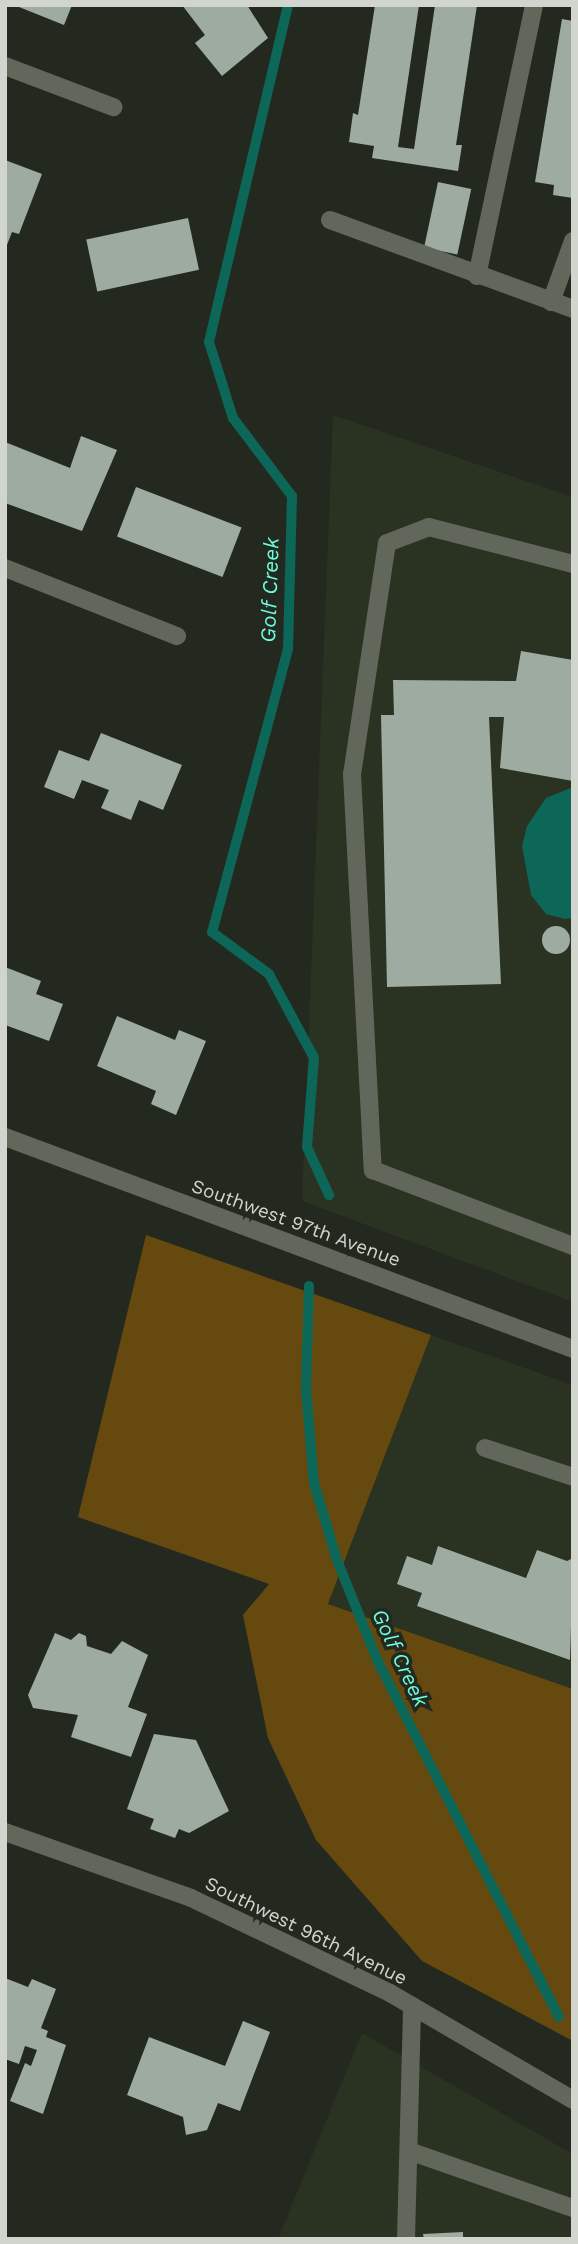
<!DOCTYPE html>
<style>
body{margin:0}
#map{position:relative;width:578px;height:2244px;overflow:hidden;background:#24291f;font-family:"Work Sans",sans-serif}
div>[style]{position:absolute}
.built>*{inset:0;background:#2a3222}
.forest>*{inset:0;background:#66490e}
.water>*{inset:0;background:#0c6758}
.stream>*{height:10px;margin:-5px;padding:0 5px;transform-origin:5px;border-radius:5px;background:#0c6758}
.building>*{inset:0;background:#9eaba1;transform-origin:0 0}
.round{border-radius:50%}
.minor>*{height:18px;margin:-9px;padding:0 9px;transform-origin:9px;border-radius:9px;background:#61675b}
span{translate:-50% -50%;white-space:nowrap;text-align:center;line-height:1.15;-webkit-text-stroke:7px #24291f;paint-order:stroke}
.street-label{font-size:19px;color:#d1d5ce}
.water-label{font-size:21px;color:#6cfcdf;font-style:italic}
.frame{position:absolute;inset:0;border:7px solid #d1d5ce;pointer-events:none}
</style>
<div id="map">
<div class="built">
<i style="clip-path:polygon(333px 415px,573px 497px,573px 1302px,302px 1201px)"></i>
<i style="clip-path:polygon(431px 1335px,573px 1385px,573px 1689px,328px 1604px)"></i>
<i style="clip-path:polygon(362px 2033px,573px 2154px,573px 2239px,278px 2239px)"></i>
</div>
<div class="forest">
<i style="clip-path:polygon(146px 1235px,431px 1335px,328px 1604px,573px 1689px,573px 2041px,422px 1961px,316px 1840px,268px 1738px,243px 1615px,269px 1584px,78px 1517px)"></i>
</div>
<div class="water">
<i style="clip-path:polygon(573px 787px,573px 918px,565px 919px,546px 914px,531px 895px,522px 846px,527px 826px,546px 798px)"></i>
</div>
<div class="stream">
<i style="left:288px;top:5px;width:346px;rotate:103.2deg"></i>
<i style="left:209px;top:342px;width:80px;rotate:72.5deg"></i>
<i style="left:233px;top:418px;width:98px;rotate:52.9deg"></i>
<i style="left:292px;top:496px;width:153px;rotate:91.5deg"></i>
<i style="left:288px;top:649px;width:293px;rotate:105deg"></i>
<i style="left:212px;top:932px;width:71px;rotate:36.4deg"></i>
<i style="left:269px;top:974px;width:95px;rotate:61.8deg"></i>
<i style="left:314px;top:1058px;width:89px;rotate:94.5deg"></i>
<i style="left:307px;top:1147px;width:53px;rotate:65.4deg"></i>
<i style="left:309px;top:1286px;width:104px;rotate:91.7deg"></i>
<i style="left:306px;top:1390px;width:93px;rotate:85.1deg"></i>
<i style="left:314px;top:1483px;width:80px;rotate:73.4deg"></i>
<i style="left:337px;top:1560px;width:110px;rotate:68.1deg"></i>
<i style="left:378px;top:1662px;width:398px;rotate:63deg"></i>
</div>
<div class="building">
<i style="clip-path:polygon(14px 5px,72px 5px,64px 25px)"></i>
<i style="clip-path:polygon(182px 5px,247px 5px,268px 38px,222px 76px,195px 43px,205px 35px)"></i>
<i style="clip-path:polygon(375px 5px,419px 5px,398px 147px,414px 149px,435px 5px,477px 5px,456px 145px,462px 145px,458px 171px,372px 158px,374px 146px,349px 142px,353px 113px,358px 115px)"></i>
<i style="clip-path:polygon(562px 19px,573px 21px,573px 198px,553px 195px,554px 185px,535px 182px)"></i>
<i style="clip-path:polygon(5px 160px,42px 174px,19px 234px,12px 232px,5px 250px)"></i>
<i style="left:438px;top:182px;width:34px;height:67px;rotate:12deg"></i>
<i style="left:188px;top:218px;width:53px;height:104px;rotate:78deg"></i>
<i style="clip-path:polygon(81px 436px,117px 450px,82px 531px,5px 503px,5px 442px,70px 468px)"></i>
<i style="left:136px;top:487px;width:113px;height:53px;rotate:21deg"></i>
<i style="clip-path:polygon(521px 651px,573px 660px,573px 781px,500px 768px,504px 717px,489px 717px,501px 984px,387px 987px,381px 715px,394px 715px,393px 680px,516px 681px)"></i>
<i style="clip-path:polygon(101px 733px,182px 765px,163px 810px,139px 800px,131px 820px,101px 808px,109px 790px,82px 780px,74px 799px,44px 787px,59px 750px,89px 761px)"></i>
<i class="round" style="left:542px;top:926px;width:28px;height:28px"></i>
<i style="clip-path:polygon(5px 967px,41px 981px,36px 994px,63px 1004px,49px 1041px,5px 1025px)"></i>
<i style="clip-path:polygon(117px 1016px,175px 1040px,179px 1030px,206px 1041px,176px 1115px,151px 1104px,156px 1091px,97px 1066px)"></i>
<i style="clip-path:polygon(438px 1546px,526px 1578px,537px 1550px,567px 1561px,573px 1558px,570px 1660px,417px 1606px,422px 1593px,397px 1584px,407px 1556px,432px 1565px)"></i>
<i style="clip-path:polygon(55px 1633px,71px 1640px,79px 1633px,86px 1636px,87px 1646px,111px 1654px,122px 1641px,148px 1655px,128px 1707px,147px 1714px,131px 1757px,71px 1737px,78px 1715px,33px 1708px,28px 1695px)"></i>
<i style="clip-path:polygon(154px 1734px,196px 1740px,229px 1811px,189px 1833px,179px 1829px,175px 1838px,150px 1829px,154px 1819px,127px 1809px)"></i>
<i style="clip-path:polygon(5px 1978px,28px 1987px,32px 1979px,56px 1989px,41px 2028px,48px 2031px,46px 2037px,66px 2045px,43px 2114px,10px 2101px,25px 2063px,31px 2066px,37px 2050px,25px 2046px,19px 2064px,5px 2059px)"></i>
<i style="clip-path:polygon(243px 2021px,270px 2032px,240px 2111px,218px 2103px,207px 2130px,186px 2135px,183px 2117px,127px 2095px,149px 2037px,225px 2066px)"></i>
<i style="clip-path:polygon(463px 2232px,463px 2239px,424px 2239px,423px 2234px)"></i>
</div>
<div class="minor">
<i style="left:5px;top:66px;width:116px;rotate:20.8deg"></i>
<i style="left:330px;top:220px;width:259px;rotate:20.1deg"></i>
<i style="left:477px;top:276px;width:277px;rotate:-78.1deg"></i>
<i style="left:551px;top:302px;width:65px;rotate:-70.2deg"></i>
<i style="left:573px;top:564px;width:149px;rotate:-165.6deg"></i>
<i style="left:429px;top:527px;width:45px;rotate:159.1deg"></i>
<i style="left:387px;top:543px;width:234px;rotate:98.6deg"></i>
<i style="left:352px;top:774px;width:397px;rotate:87deg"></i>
<i style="left:373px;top:1170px;width:214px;rotate:20.8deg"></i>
<i style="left:5px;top:568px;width:185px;rotate:21.6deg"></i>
<i style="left:5px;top:1137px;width:606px;rotate:20.47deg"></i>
<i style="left:485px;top:1448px;width:93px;rotate:18.2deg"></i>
<i style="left:5px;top:1832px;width:197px;rotate:19.5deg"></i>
<i style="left:191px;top:1898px;width:221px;rotate:25.5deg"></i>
<i style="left:390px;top:1993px;width:212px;rotate:30.3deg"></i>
<i style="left:409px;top:2151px;width:174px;rotate:19.2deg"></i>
<i style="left:406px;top:2239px;width:233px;rotate:-88.5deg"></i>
</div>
<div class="street-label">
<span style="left:296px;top:1223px;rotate:20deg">Southwest 97th Avenue</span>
<span style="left:306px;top:1931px;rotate:26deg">Southwest 96th Avenue</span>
</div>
<div class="water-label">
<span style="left:270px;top:590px;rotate:-88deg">Golf Creek</span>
<span style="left:400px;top:1658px;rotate:65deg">Golf Creek</span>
</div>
<div class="frame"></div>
</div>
